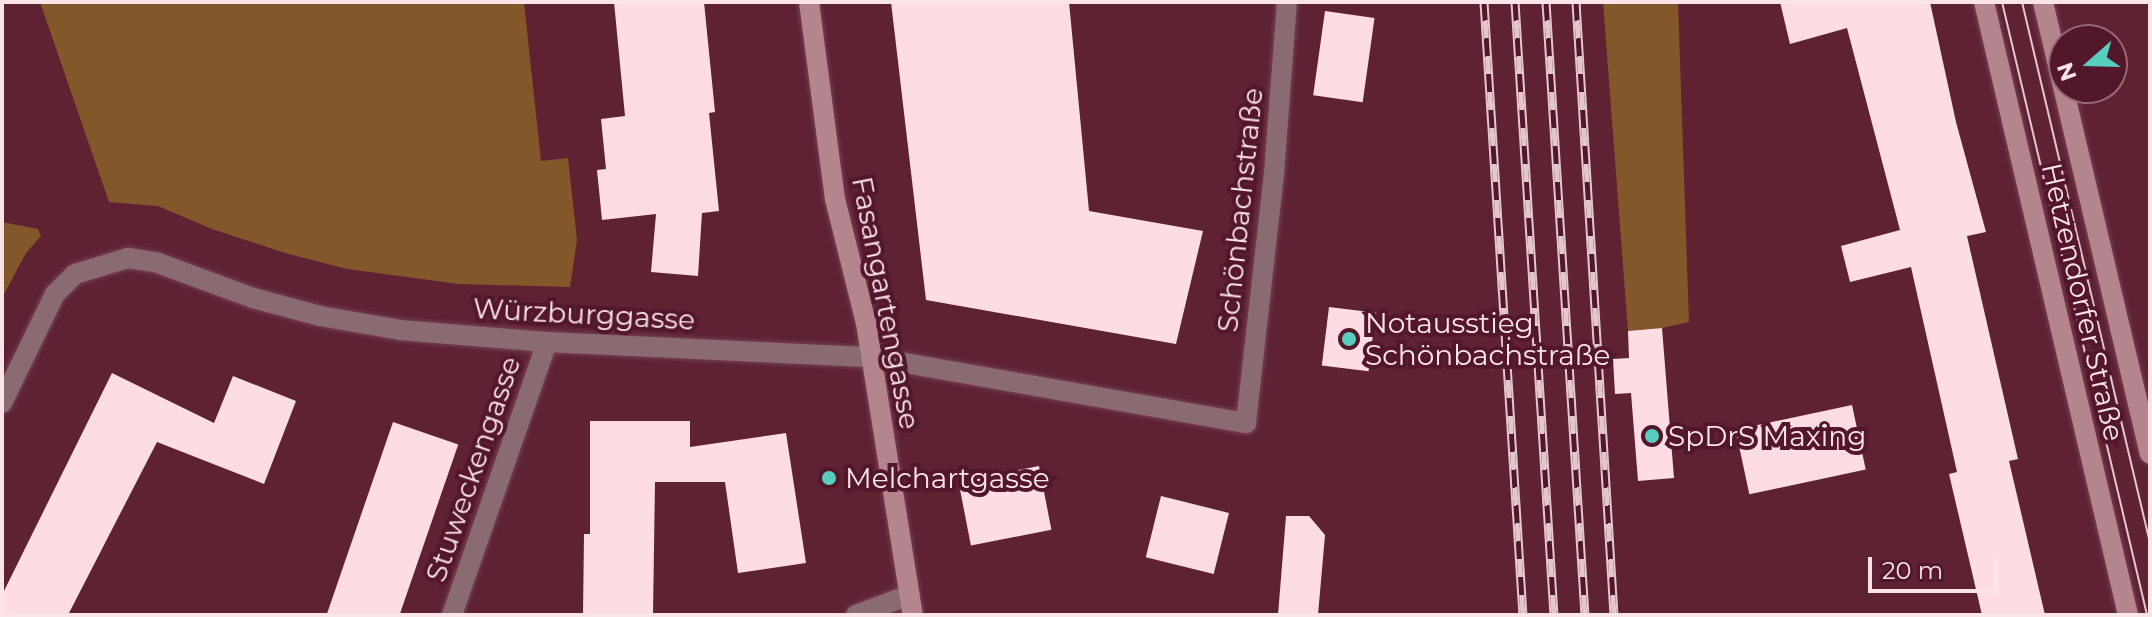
<!DOCTYPE html>
<meta charset="utf-8">
<style>
body{margin:0}
#map{position:relative;width:2152px;height:617px;overflow:hidden;background:#5e2233;font-family:Montserrat,sans-serif}
div>[style]{position:absolute}
.green>*{inset:0;background:#825729}
.building>*{inset:0;background:#fddde3;transform-origin:0 0}
.roads{filter:drop-shadow(0 0 2px #774150) drop-shadow(0 0 2px #774150)}
.minor>*{height:20px;margin:-10px;padding:0 10px;transform-origin:10px;border-radius:10px;background:#896b71}
.secondary>*{height:20px;margin:-10px;padding:0 10px;transform-origin:10px;border-radius:10px;background:#b5858f}
.tram>*{height:2px;margin:-1px;padding:0 1px;transform-origin:1px;border-radius:1px;background:#e4c7cd}
.rail>*{height:9px;margin-top:-4.5px;transform-origin:0;background:repeating-linear-gradient(90deg,#521729 0 18px,#e4c7cd 0 36px);box-sizing:border-box;border-block:2px solid #e4c7cd}
.dots>*{width:22px;height:22px;translate:-50% -50%;box-sizing:border-box;border:4px solid #521729;border-radius:50%}
span{translate:-50% -50%;white-space:nowrap;text-align:center;line-height:1.15;-webkit-text-stroke:8px #521729;paint-order:stroke}
.street-label{font-size:28px;color:#fce4e8}
.poi-label{font-size:28px;color:#fce4e8}
.left{translate:0 -50%;text-align:left}
.frame{position:absolute;inset:0;border:4px solid #fce4e8;pointer-events:none}
.north{position:absolute;left:2048px;top:24px;width:80px;height:80px;box-sizing:border-box;background:#521729;border:2px solid #966975;border-radius:50%;rotate:250deg;font-size:22px;font-weight:700;line-height:32px;text-align:center;color:#fce4e8}
.north::after{content:'';display:block;margin:auto;width:28px;height:36px;background:#58cec1;clip-path:polygon(50% 0,100% 100%,50% 72%,0 100%)}
.scale{position:absolute;left:1868px;top:557px;width:130px;height:36px;box-sizing:border-box;border:4px solid #fce4e8;border-top:0;padding-left:10px;font-size:24px;line-height:28px;white-space:nowrap;color:#fce4e8;-webkit-text-stroke:6px #521729;paint-order:stroke}
</style>
<div id="map">
<div class="green">
<i style="clip-path:polygon(40px 2px,524px 2px,541px 161px,568px 158px,577px 240px,570px 287px,459px 284px,347px 269px,285px 253px,212px 229px,158px 206px,109px 202px)"></i>
<i style="clip-path:polygon(1603px 2px,1678px 2px,1689px 322px,1662px 328px,1628px 331px)"></i>
<i style="clip-path:polygon(2px 222px,38px 229px,41px 236px,26px 253px,2px 298px)"></i>
</div>
<div class="building">
<i style="clip-path:polygon(614px 2px,704px 2px,715px 112px,709px 113px,719px 211px,702px 213px,698px 276px,651px 272px,656px 214px,602px 220px,597px 170px,606px 169px,601px 119px,625px 116px)"></i>
<i style="clip-path:polygon(891px 2px,1069px 2px,1089px 211px,1203px 231px,1176px 344px,926px 300px)"></i>
<i style="clip-path:polygon(1780px 2px,1930px 2px,1956px 122px,1986px 232px,1967px 236px,2018px 459px,2009px 461px,2045px 615px,1982px 615px,1949px 474px,1957px 472px,1911px 267px,1850px 282px,1841px 246px,1900px 230px,1847px 28px,1790px 44px)"></i>
<i style="left:1325px;top:11px;width:50px;height:85px;rotate:8deg"></i>
<i style="left:1329px;top:307px;width:47px;height:59px;rotate:7deg"></i>
<i style="clip-path:polygon(1662px 328px,1674px 478px,1638px 481px,1631px 393px,1615px 394px,1613px 359px,1629px 358px,1628px 331px)"></i>
<i style="clip-path:polygon(112px 373px,214px 423px,233px 376px,296px 401px,264px 484px,157px 442px,68px 615px,2px 615px,2px 595px)"></i>
<i style="left:1852px;top:405px;width:66px;height:119px;rotate:78deg"></i>
<i style="clip-path:polygon(590px 421px,690px 421px,690px 447px,786px 433px,806px 563px,738px 573px,725px 482px,655px 482px,653px 615px,583px 615px,584px 534px,590px 534px)"></i>
<i style="left:393px;top:422px;width:69px;height:204px;rotate:19deg"></i>
<i style="left:1039px;top:466px;width:65px;height:82px;rotate:79deg"></i>
<i style="left:1161px;top:496px;width:70px;height:63px;rotate:14deg"></i>
<i style="clip-path:polygon(1286px 516px,1309px 516px,1325px 535px,1318px 615px,1278px 615px)"></i>
</div>
<div class="roads">
<div class="minor">
<i style="left:2px;top:403px;width:121px;rotate:-64.1deg"></i>
<i style="left:55px;top:294px;width:28px;rotate:-45deg"></i>
<i style="left:75px;top:274px;width:55px;rotate:-16.8deg"></i>
<i style="left:128px;top:258px;width:30px;rotate:9deg"></i>
<i style="left:158px;top:263px;width:101px;rotate:20.2deg"></i>
<i style="left:253px;top:298px;width:69px;rotate:15deg"></i>
<i style="left:320px;top:316px;width:81px;rotate:9.9deg"></i>
<i style="left:400px;top:330px;width:147px;rotate:4.7deg"></i>
<i style="left:547px;top:342px;width:324px;rotate:2.7deg"></i>
<i style="left:871px;top:357px;width:381px;rotate:10deg"></i>
<i style="left:1246px;top:423px;width:251px;rotate:-83.6deg"></i>
<i style="left:1274px;top:174px;width:172px;rotate:-85.7deg"></i>
<i style="left:452px;top:615px;width:289px;rotate:-70.8deg"></i>
<i style="left:856px;top:615px;width:57px;rotate:-20.7deg"></i>
</div>
<div class="secondary">
<i style="left:809px;top:2px;width:199px;rotate:82.5deg"></i>
<i style="left:835px;top:199px;width:128px;rotate:76deg"></i>
<i style="left:866px;top:323px;width:296px;rotate:80.9deg"></i>
<i style="left:1984px;top:2px;width:630px;rotate:76.78deg"></i>
<i style="left:2043px;top:2px;width:464px;rotate:76.7deg"></i>
</div>
</div>
<div class="tram">
<i style="left:2002px;top:2px;width:630px;rotate:76.69deg"></i>
<i style="left:2022px;top:2px;width:556px;rotate:76.69deg"></i>
</div>
<div class="rail">
<i style="left:1484px;top:2px;width:614px;rotate:86.36deg"></i>
<i style="left:1515px;top:2px;width:614px;rotate:86.36deg"></i>
<i style="left:1546px;top:2px;width:614px;rotate:86.36deg"></i>
<i style="left:1576px;top:2px;width:614px;rotate:86.45deg"></i>
</div>
<div class="dots">
<i style="left:1349px;top:339px;background:#58cec1"></i>
<i style="left:1652px;top:436px;background:#58cec1"></i>
<i style="left:829px;top:478px;background:#58cec1"></i>
</div>
<div class="street-label">
<span style="left:1240px;top:210px;rotate:-84deg">Schönbachstraße</span>
<span style="left:2083px;top:302px;rotate:77deg">Hetzendorfer Straße</span>
<span style="left:886px;top:303px;rotate:79deg">Fasangartengasse</span>
<span style="left:584px;top:314px;rotate:3deg">Würzburggasse</span>
<span style="left:473px;top:469px;rotate:-71deg">Stuweckengasse</span>
</div>
<div class="poi-label">
<span class="left" style="left:1365px;top:339px">Notausstieg<br>Schönbachstraße</span>
<span class="left" style="left:1668px;top:436px">SpDrS Maxing</span>
<span class="left" style="left:845px;top:478px">Melchartgasse</span>
</div>
<div class="frame"></div>
<div class="north">N</div>
<div class="scale">20 m</div>
</div>
